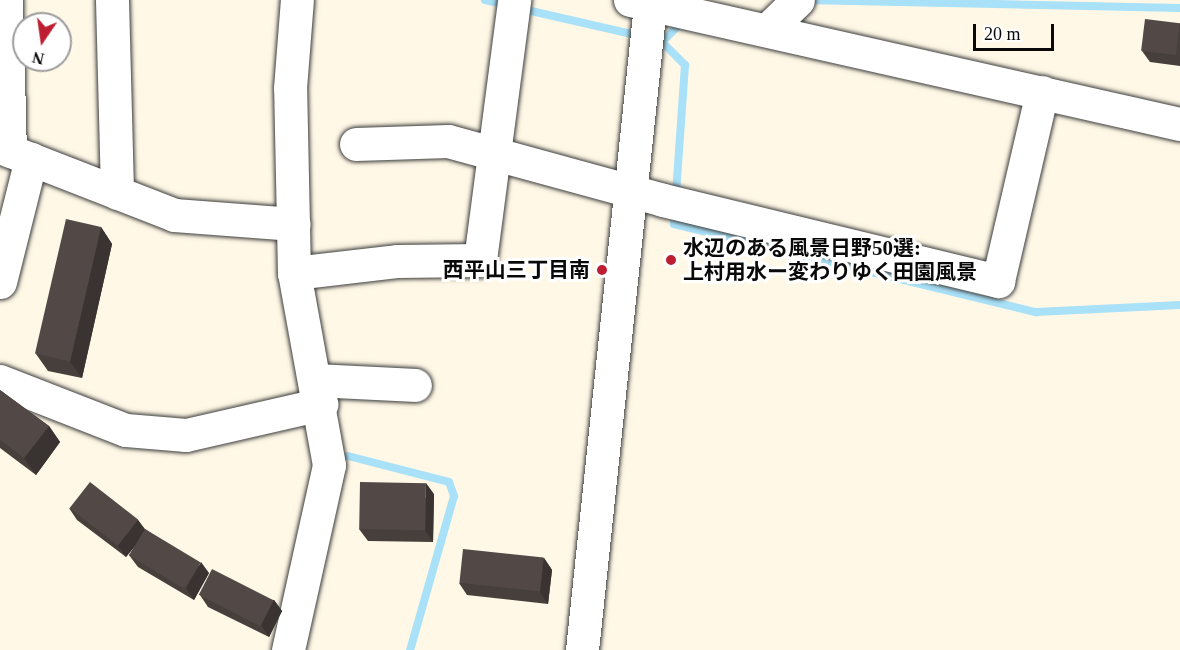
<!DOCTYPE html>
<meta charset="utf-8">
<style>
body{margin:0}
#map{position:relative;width:1180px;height:650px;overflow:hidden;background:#fff8e6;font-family:"Times New Roman","Noto Sans JP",serif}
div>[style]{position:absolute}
.stream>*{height:8px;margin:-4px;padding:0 4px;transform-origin:4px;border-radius:4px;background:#a9e1f8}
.roads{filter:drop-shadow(0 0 2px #3c3c3c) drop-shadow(0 0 2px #3c3c3c)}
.minor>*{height:33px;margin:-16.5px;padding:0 16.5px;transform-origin:16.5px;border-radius:16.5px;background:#fff}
.wall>*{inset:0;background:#473f3c}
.shaded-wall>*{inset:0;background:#393331}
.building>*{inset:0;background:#524946;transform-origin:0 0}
.dots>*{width:16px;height:16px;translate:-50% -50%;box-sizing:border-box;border:3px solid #fff;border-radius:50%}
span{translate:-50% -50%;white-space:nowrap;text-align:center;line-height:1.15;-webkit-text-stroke:6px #fff;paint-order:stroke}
.poi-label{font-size:21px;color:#090909;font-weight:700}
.left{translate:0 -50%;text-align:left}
.right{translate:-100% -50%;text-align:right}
.north{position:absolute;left:12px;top:12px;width:60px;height:60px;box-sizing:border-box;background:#fff;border:2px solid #9d9d9d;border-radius:50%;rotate:193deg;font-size:16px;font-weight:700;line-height:24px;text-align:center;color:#090909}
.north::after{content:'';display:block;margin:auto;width:21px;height:27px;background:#bd1e32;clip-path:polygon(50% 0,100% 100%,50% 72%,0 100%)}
.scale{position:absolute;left:973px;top:24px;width:81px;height:27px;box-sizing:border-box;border:3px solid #090909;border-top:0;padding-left:8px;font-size:18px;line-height:21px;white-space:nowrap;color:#090909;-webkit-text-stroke:4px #fff;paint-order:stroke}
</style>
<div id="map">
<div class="stream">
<i style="left:485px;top:0;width:22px;rotate:13deg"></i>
<i style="left:803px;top:0;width:377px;rotate:1.2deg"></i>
<i style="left:518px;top:8px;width:125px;rotate:12.9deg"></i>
<i style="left:652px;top:39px;width:10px;rotate:17deg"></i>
<i style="left:662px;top:42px;width:33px;rotate:45deg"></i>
<i style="left:685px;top:65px;width:130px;rotate:94deg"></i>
<i style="left:662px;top:42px;width:30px;rotate:-45deg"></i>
<i style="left:675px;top:211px;width:13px;rotate:94deg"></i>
<i style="left:674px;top:224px;width:373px;rotate:13.7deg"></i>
<i style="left:1036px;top:312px;width:144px;rotate:-2.8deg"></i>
<i style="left:348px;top:456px;width:104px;rotate:14.4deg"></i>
<i style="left:449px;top:482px;width:15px;rotate:70deg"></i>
<i style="left:454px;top:496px;width:160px;rotate:105.9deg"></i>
</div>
<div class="roads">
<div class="minor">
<i style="left:6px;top:0;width:151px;rotate:88.5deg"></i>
<i style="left:112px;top:0;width:193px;rotate:88.5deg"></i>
<i style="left:630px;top:0;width:564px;rotate:12.71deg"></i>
<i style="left:767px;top:30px;width:43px;rotate:-44.1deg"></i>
<i style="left:356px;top:144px;width:92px;rotate:-1.9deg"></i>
<i style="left:448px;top:141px;width:223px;rotate:15.3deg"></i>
<i style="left:663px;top:200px;width:345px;rotate:13.6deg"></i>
<i style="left:998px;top:281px;width:194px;rotate:-76.9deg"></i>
<i style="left:0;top:147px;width:187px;rotate:21.3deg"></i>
<i style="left:174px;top:215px;width:120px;rotate:4.3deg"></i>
<i style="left:294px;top:273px;width:105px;rotate:-6.6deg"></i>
<i style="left:398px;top:261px;width:82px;rotate:-0.7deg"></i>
<i style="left:480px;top:260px;width:262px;rotate:-82.5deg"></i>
<i style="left:0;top:282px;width:127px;rotate:-75.9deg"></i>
<i style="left:316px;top:380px;width:99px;rotate:2.9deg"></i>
<i style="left:0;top:381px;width:135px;rotate:21.3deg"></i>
<i style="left:126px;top:430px;width:60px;rotate:4.8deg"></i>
<i style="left:186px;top:435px;width:139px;rotate:-12.9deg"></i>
<i style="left:288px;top:650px;width:189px;rotate:-77.5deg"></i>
<i style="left:329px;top:465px;width:195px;rotate:-100.3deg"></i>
<i style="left:294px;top:273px;width:185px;rotate:-91.2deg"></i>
<i style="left:290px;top:88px;width:88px;rotate:-85.5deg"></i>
<i style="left:582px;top:650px;width:649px;rotate:-83.98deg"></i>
</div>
</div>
<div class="wall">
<i style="clip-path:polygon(1180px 23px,1180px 66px,1150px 62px,1142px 51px)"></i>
<i style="clip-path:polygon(101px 227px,112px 244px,82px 378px,48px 371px,36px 354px)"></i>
<i style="clip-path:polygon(0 390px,49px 426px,60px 442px,36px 475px,0 448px)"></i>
<i style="clip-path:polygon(434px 494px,433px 542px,368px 541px,359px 529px)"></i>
<i style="clip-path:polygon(69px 508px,138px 520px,145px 529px,209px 573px,194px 600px,138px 567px,129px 555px,135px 546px,126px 557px,77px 520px)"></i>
<i style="clip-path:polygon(544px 558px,552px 570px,548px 604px,467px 595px,459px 583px)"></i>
<i style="clip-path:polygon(200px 595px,274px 600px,282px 611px,269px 637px,208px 607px)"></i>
</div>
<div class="shaded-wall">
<i style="clip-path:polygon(101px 227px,112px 244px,82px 378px,70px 362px)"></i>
<i style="clip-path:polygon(49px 426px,60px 442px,36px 475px,24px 458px)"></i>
<i style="clip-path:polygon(426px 483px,434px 494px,433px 542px,425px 530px)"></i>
<i style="clip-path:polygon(138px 520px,146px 532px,126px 557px,118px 546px)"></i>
<i style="clip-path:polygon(544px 558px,552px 570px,548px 604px,540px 592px)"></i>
<i style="clip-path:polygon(201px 562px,209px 573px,194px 600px,186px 588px)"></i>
<i style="clip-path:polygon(274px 600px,282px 611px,269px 637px,261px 625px)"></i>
</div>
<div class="building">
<i style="left:1145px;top:19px;width:35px;height:32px;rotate:7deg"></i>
<i style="left:66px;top:219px;width:36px;height:138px;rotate:13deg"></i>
<i style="clip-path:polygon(0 390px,49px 426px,24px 458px,0 440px)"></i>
<i style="left:90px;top:482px;width:61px;height:33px;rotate:38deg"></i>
<i style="left:360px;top:482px;width:66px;height:47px;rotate:1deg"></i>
<i style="left:145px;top:529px;width:65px;height:31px;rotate:31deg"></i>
<i style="left:463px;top:549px;width:81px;height:34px;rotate:6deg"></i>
<i style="left:212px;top:569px;width:69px;height:29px;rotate:27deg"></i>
</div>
<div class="dots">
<i style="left:671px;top:260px;background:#bd1e32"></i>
<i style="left:602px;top:270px;background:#bd1e32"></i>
</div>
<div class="poi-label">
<span class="left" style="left:683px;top:260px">水辺のある風景日野50選:<br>上村用水ー変わりゆく田園風景</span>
<span class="right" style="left:590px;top:270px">西平山三丁目南</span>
</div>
<div class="north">N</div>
<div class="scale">20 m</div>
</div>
